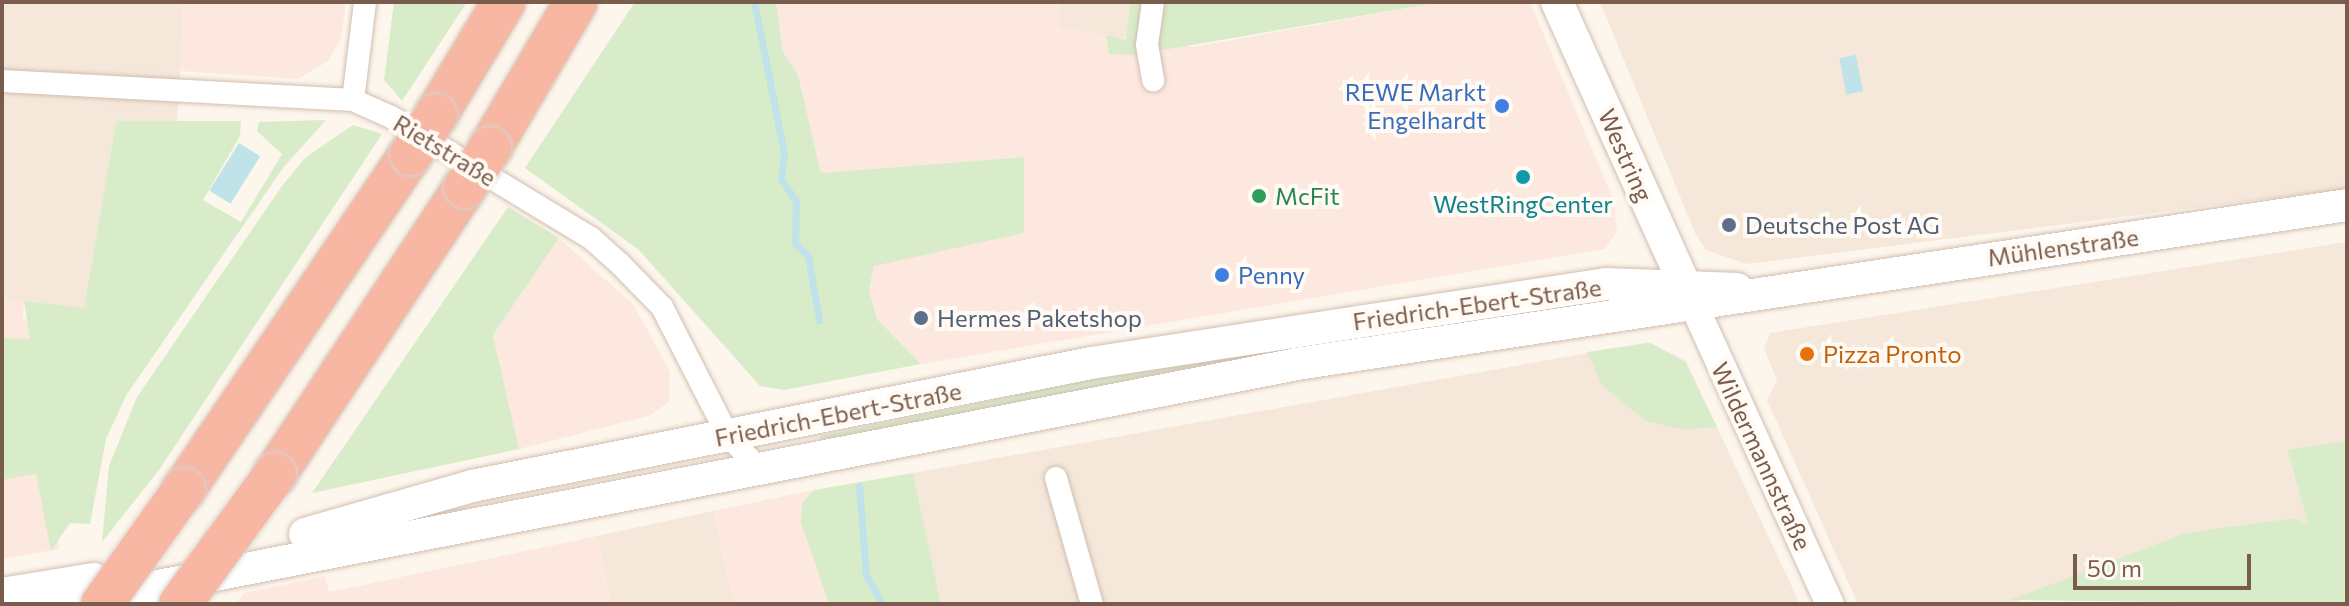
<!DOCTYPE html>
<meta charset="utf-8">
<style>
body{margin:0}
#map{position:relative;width:2349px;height:606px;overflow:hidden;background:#fdf6ec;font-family:Commissioner,sans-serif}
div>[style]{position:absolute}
.residential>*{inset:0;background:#f5e8da}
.commercial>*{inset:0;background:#fde8e0}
.green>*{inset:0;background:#d8ecc9}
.water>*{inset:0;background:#bfe3e8;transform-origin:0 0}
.stream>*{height:7px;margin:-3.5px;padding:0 3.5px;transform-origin:3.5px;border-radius:3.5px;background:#bfe3e8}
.roads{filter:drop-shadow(0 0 2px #d1beb0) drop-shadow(0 0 2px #d1beb0)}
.minor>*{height:22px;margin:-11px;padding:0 11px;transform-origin:11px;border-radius:11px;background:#fff}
.tertiary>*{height:28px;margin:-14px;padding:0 14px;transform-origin:14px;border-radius:14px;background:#fff}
.secondary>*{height:32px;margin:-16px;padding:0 16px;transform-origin:16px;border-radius:16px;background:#fff}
.motorway>*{height:42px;margin:-21px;padding:0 21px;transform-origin:21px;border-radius:21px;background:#f7b7a3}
.bridges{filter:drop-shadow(0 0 2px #dad1cd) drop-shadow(0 0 2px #dad1cd)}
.motorway-bridge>*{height:42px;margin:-21px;padding:0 21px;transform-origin:21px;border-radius:21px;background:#f7b7a3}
.dots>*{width:22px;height:22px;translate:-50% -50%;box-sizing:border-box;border:4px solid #fffaf3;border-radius:50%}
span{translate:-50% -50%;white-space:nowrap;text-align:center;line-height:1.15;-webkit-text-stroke:8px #fffaf3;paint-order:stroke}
.shop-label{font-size:24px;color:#366cbe}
.right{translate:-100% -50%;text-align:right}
.left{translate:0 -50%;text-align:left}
.street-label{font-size:24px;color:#7a5c4d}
.leisure-label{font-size:24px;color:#27864d}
.culture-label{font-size:24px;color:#0d838f}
.service-label{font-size:24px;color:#4e5e75}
.food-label{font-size:24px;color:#c56008}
.frame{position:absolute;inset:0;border:4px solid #7a5c4d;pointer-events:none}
.scale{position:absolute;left:2073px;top:554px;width:178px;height:36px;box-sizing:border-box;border:4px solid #7a5c4d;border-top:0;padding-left:10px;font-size:24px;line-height:28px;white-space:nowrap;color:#7a5c4d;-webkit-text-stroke:6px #fffaf3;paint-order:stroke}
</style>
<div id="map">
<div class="residential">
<i style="clip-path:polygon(2px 2px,184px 2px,177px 121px,116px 121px,84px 308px,2px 299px)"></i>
<i style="clip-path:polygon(1060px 2px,1130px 2px,1126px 41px,1059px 28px)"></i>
<i style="clip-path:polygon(1600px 2px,2347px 2px,2347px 189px,1746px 264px,1706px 250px,1695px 233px)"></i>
<i style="clip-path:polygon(2347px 242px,2347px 441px,2287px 451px,2308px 524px,2098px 569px,2012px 604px,1858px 604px,1767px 400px,1777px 380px,1764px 349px,1770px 333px)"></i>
<i style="clip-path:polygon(1649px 342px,1686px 361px,1800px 604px,941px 604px,913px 473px)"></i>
<i style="clip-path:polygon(713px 511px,734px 604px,611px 604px,597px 536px)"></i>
</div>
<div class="commercial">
<i style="clip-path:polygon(184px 2px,346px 2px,341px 39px,328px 61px,298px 79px,180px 71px)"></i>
<i style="clip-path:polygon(776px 2px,1060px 2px,1059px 28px,1193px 47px,1442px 2px,1530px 2px,1613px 199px,1617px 231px,1605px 249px,921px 364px,877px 319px,869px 290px,874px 266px,1019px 205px,1024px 157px,821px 173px,798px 75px,783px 52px)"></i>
<i style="clip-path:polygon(559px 238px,634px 305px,670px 372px,669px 402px,649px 416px,519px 449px,493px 335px)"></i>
<i style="clip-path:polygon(2px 299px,24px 301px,23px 319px,30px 320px,59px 549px,2px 559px)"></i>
<i style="clip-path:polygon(814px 490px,801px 523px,829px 604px,734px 604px,713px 511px)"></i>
<i style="clip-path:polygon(597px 536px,611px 604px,236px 604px,244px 593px,325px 576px,329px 592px)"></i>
</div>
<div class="green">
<i style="clip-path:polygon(394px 2px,467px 2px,402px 101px,384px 80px)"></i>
<i style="clip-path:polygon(635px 2px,776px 2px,783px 52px,798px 75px,821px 173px,1024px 157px,1024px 233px,874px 266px,869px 290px,877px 319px,921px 364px,784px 390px,760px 386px,639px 250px,525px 168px)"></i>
<i style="clip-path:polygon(1130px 2px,1147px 2px,1139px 55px,1109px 54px,1106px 35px,1126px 40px)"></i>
<i style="clip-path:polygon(1158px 2px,1442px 2px,1151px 52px)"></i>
<i style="clip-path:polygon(326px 120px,283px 168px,127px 394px,106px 439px,90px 524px,70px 523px,51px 551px,36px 474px,2px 480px,2px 338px,30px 339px,24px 301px,84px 308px,116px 121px,241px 121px,240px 136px,203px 200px,241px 222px,282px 154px,257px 131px,259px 122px)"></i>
<i style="clip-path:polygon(353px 125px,382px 134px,159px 470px,102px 542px,109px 466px,137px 397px,282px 186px,306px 157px)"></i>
<i style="clip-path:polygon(508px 207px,559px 238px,493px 335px,519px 449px,312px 493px)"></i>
<i style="clip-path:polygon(1408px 329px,822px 448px,820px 436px,1138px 370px)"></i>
<i style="clip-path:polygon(1650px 343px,1685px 362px,1717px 427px,1684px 430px,1646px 421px,1602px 385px,1587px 352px)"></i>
<i style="clip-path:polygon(2347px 441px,2347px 604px,2010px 600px,2186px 533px,2295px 518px,2308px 524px,2287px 450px)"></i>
<i style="clip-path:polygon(913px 473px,941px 604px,829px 604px,801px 523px,802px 503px,814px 490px)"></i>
</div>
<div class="water">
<i style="left:1856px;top:55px;width:37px;height:17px;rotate:79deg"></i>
<i style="left:239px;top:143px;width:25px;height:56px;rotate:32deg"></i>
</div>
<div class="stream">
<i style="left:754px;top:2px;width:155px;rotate:78.8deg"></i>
<i style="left:784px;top:154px;width:25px;rotate:97deg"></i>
<i style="left:781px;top:179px;width:27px;rotate:56deg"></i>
<i style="left:796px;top:201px;width:42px;rotate:91.4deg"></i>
<i style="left:795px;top:243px;width:18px;rotate:45deg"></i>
<i style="left:808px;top:256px;width:65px;rotate:80.2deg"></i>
<i style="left:859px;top:486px;width:89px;rotate:85.5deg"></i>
<i style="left:866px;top:575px;width:33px;rotate:61deg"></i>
</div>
<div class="roads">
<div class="minor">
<i style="left:1153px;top:2px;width:43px;rotate:97.9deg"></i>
<i style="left:1147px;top:45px;width:36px;rotate:80deg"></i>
<i style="left:2px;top:81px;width:352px;rotate:3.1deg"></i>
<i style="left:353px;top:100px;width:42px;rotate:24.1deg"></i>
<i style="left:391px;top:117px;width:234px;rotate:31.2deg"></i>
<i style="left:591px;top:238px;width:38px;rotate:42deg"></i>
<i style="left:619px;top:263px;width:62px;rotate:45.7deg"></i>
<i style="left:662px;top:307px;width:143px;rotate:62.9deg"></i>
<i style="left:727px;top:434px;width:45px;rotate:47.7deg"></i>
<i style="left:353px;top:100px;width:99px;rotate:-83deg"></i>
<i style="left:1056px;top:478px;width:131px;rotate:74.1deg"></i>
</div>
<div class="tertiary">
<i style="left:1695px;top:308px;width:325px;rotate:65.5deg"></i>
</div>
<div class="secondary">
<i style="left:1557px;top:2px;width:328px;rotate:65.7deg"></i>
<i style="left:305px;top:534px;width:174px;rotate:-16deg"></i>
<i style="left:472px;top:486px;width:631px;rotate:-11.24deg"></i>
<i style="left:1091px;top:363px;width:521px;rotate:-8.72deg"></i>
<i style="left:1606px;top:284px;width:131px;rotate:2.2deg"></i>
<i style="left:2px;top:594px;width:94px;rotate:-9.2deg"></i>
<i style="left:66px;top:604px;width:1254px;rotate:-11.03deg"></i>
<i style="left:1297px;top:364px;width:1062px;rotate:-8.61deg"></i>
</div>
<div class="motorway">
<i style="left:436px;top:115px;width:132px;rotate:-59deg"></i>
<i style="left:490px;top:148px;width:169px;rotate:-59.5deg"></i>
<i style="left:275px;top:474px;width:344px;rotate:-56.5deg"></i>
<i style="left:184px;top:489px;width:405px;rotate:-55.9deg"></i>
</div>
</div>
<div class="bridges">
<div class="motorway-bridge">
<i style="left:411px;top:154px;width:46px;rotate:-57.3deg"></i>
<i style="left:465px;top:187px;width:46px;rotate:-57.3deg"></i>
<i style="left:102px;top:604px;width:141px;rotate:-54.5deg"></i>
<i style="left:180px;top:604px;width:161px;rotate:-53.8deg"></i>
</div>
</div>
<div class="dots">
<i style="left:1502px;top:106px;background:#3f7fe0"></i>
<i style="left:1523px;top:177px;background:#0f9aa8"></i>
<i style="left:1259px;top:196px;background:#2e9e5b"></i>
<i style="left:1729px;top:225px;background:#5c6f8a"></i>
<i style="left:1222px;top:275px;background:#3f7fe0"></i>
<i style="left:921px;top:318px;background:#5c6f8a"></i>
<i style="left:1807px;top:354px;background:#e8710a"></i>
</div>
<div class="shop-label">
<span class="right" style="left:1486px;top:106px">REWE Markt<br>Engelhardt</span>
<span class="left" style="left:1238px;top:275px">Penny</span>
</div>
<div class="street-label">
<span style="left:445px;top:150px;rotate:31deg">Rietstraße</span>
<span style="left:1626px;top:155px;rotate:66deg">Westring</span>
<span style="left:2063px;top:247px;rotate:-8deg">Mühlenstraße</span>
<span style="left:1477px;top:304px;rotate:-8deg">Friedrich-Ebert-Straße</span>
<span style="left:838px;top:414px;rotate:-11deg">Friedrich-Ebert-Straße</span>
<span style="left:1762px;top:456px;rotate:65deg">Wildermannstraße</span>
</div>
<div class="leisure-label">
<span class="left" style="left:1275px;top:196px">McFit</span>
</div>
<div class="culture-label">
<span style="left:1523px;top:204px">WestRingCenter</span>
</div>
<div class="service-label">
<span class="left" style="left:1745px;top:225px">Deutsche Post AG</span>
<span class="left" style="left:937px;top:318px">Hermes Paketshop</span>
</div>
<div class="food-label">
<span class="left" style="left:1823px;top:354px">Pizza Pronto</span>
</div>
<div class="frame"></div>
<div class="scale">50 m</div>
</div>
